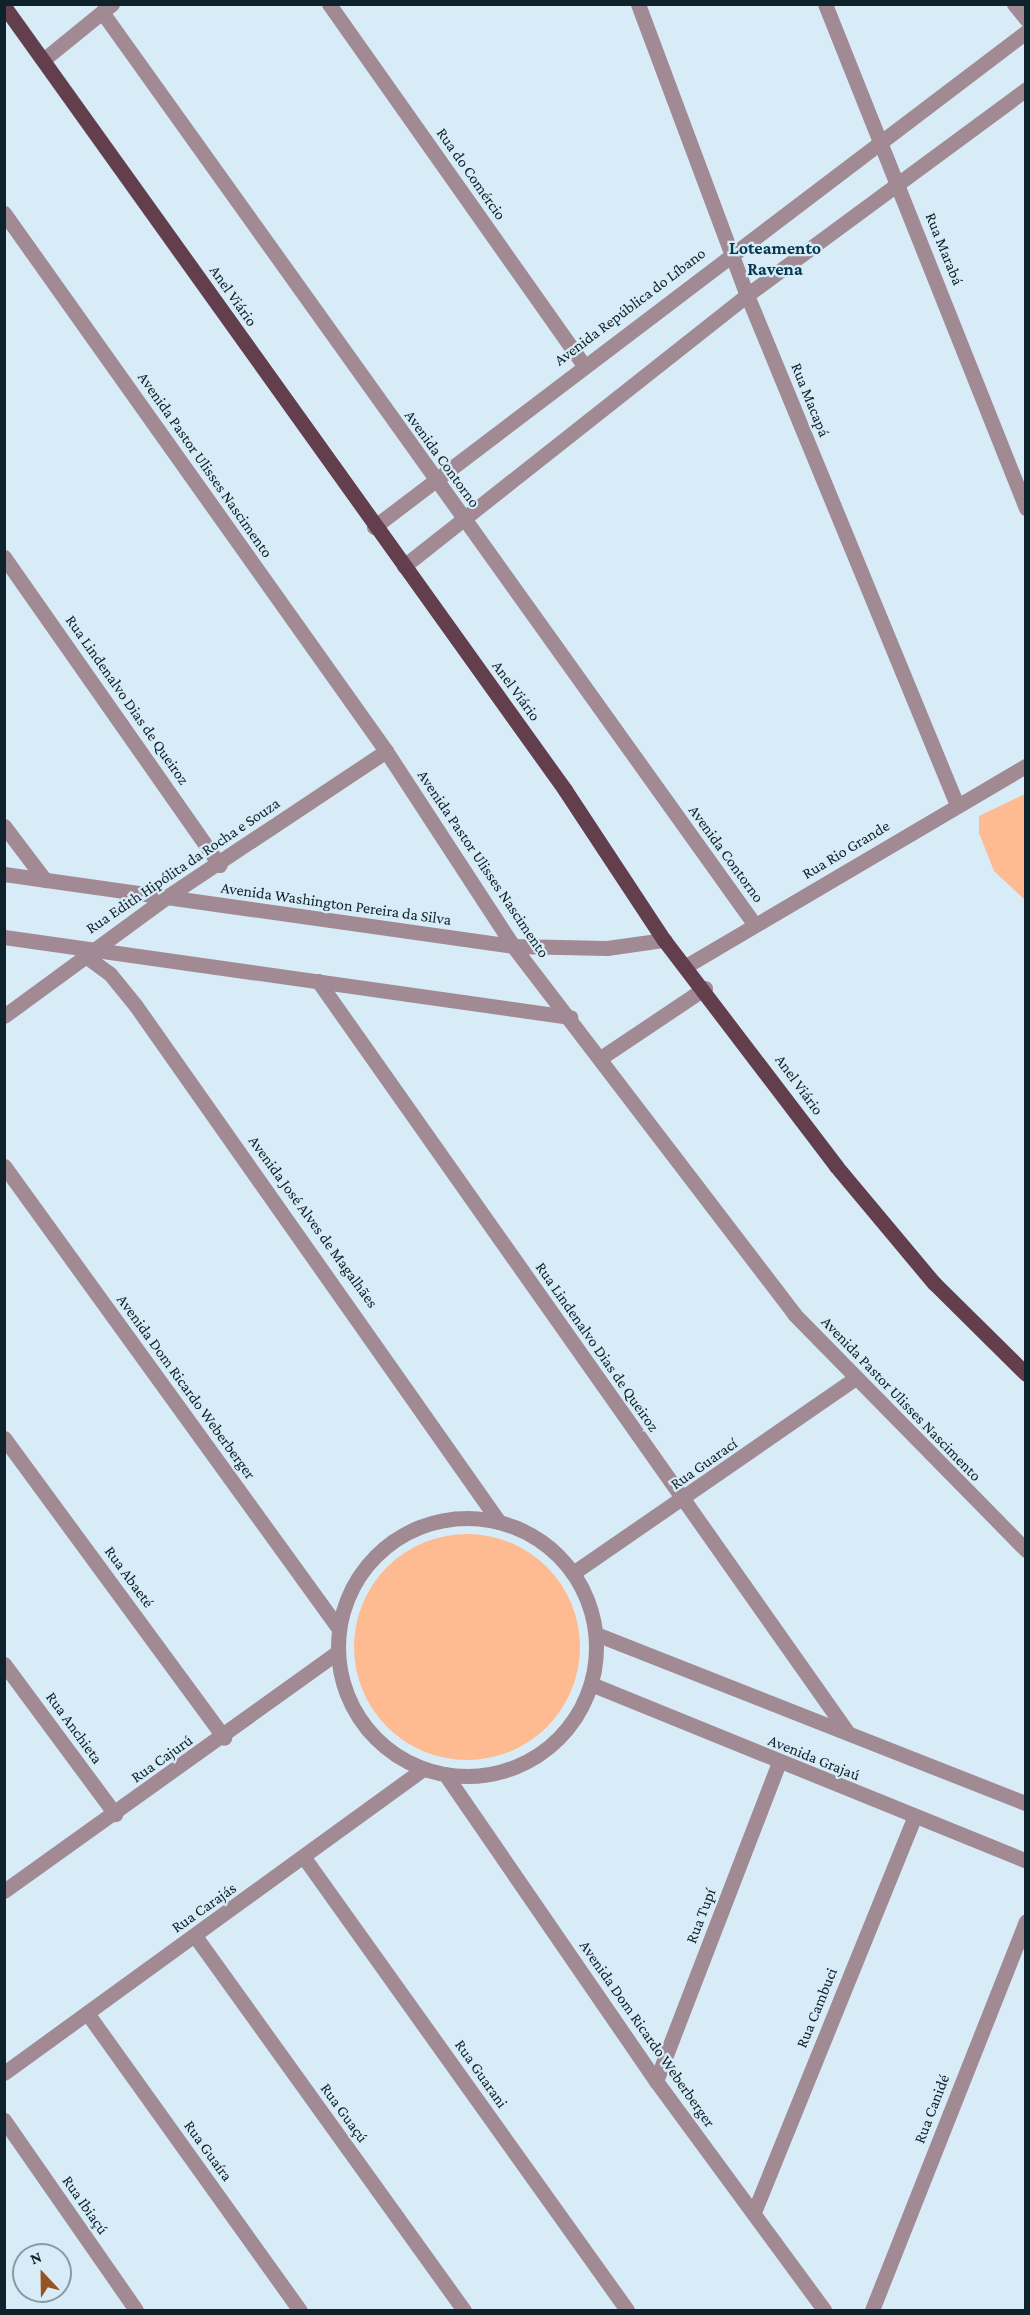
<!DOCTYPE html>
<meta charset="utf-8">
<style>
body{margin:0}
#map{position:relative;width:1030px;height:2315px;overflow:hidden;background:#d8ecf8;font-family:"Crimson Pro",serif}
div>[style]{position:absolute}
.green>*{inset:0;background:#febb91}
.round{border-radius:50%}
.minor>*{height:15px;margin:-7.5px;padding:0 7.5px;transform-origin:7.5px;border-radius:7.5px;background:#a18a93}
.minor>.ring{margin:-7.5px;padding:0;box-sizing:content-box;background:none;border:15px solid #a18a93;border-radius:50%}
.major>*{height:15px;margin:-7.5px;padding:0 7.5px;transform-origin:7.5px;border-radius:7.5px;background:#633e4d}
span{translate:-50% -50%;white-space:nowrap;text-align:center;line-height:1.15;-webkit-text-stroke:4.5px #d8ecf8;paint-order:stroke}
.street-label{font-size:16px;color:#0e222c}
.neighbourhood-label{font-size:18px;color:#043a51;font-weight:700}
.frame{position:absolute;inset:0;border:6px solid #0e222c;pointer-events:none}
.north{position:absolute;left:12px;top:2243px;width:60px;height:60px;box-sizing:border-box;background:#d8ecf8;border:2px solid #879ba6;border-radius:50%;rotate:338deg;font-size:16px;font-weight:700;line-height:24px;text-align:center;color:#0e222c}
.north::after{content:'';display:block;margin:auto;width:21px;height:27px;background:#965323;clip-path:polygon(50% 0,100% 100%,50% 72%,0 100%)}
</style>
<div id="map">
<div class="green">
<i style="clip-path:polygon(1025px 794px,1025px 900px,994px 871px,979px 833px,979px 816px)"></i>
<i class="round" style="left:354px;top:1534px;width:226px;height:226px"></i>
</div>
<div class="minor">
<i style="left:329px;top:4px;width:442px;rotate:54.8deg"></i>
<i style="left:638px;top:4px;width:311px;rotate:69.5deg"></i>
<i style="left:747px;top:295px;width:552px;rotate:67.62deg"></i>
<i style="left:825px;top:4px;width:543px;rotate:68.26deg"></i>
<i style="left:1014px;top:4px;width:19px;rotate:51deg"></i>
<i style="left:102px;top:12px;width:1122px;rotate:54.43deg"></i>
<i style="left:43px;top:60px;width:89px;rotate:-39.1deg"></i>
<i style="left:4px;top:213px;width:660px;rotate:54.62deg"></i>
<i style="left:386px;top:751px;width:233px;rotate:56.9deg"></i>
<i style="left:513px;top:946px;width:463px;rotate:52.6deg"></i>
<i style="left:794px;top:1314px;width:331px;rotate:45.5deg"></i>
<i style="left:374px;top:527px;width:819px;rotate:-37.21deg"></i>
<i style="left:4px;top:557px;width:376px;rotate:55deg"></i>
<i style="left:404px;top:566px;width:437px;rotate:-38.3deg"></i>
<i style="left:747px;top:295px;width:347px;rotate:-36.4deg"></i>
<i style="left:4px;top:826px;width:68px;rotate:52.8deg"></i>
<i style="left:4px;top:874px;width:514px;rotate:8.05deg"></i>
<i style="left:513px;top:946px;width:94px;rotate:1.2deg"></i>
<i style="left:607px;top:948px;width:58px;rotate:-8deg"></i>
<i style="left:4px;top:937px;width:572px;rotate:8.05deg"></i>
<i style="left:84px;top:955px;width:32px;rotate:36deg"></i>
<i style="left:110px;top:974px;width:41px;rotate:50.9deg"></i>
<i style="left:136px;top:1006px;width:631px;rotate:54.87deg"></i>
<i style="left:686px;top:966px;width:394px;rotate:-30.5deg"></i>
<i style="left:318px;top:981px;width:920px;rotate:54.82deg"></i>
<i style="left:4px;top:1016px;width:203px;rotate:-36.2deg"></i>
<i style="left:168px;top:896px;width:262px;rotate:-33.6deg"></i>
<i style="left:602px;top:1057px;width:124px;rotate:-33.8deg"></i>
<i style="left:4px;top:1166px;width:571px;rotate:54.11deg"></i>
<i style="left:4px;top:1438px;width:372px;rotate:53.7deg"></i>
<i class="ring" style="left:338px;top:1518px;width:243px;height:243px"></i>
<i style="left:573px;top:1573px;width:340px;rotate:-34.6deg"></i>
<i style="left:596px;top:1634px;width:462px;rotate:21.5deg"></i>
<i style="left:4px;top:1664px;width:187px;rotate:53.5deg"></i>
<i style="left:591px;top:1684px;width:470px;rotate:22.1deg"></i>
<i style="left:445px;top:1774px;width:373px;rotate:55.5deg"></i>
<i style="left:656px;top:2081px;width:284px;rotate:53.7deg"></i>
<i style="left:305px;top:1859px;width:554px;rotate:54.47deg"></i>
<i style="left:4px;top:1891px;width:409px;rotate:-35.6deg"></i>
<i style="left:195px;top:1936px;width:461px;rotate:54.3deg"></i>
<i style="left:87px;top:2013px;width:365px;rotate:54.4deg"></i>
<i style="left:4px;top:2073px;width:518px;rotate:-35.96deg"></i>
<i style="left:656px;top:2081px;width:341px;rotate:-68.9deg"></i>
<i style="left:4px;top:2120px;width:231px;rotate:55.2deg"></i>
<i style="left:754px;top:2212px;width:425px;rotate:-67.9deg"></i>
<i style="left:872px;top:2310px;width:418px;rotate:-68.4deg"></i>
</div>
<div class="major">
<i style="left:4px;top:6px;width:964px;rotate:54.41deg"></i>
<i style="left:565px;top:790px;width:180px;rotate:56.6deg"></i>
<i style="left:664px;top:940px;width:284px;rotate:52.7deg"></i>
<i style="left:836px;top:1166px;width:153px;rotate:50.1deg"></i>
<i style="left:934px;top:1283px;width:129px;rotate:44.7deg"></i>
</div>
<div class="street-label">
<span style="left:471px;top:174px;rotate:55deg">Rua do Comércio</span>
<span style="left:944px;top:249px;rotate:68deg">Rua Marabá</span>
<span style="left:233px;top:296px;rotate:55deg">Anel Viário</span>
<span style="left:630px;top:307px;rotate:-37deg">Avenida República do Líbano</span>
<span style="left:810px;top:400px;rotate:68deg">Rua Macapá</span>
<span style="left:442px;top:459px;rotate:54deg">Avenida Contorno</span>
<span style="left:205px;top:465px;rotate:55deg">Avenida Pastor Ulisses Nascimento</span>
<span style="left:516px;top:691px;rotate:54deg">Anel Viário</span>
<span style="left:127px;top:700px;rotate:55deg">Rua Lindenalvo Dias de Queiroz</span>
<span style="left:846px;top:850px;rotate:-31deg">Rua Rio Grande</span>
<span style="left:726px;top:854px;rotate:54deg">Avenida Contorno</span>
<span style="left:483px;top:864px;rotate:56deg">Avenida Pastor Ulisses Nascimento</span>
<span style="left:183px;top:866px;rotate:-34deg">Rua Edith Hipólita da Rocha e Souza</span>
<span style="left:336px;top:904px;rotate:8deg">Avenida Washington Pereira da Silva</span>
<span style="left:799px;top:1085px;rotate:54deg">Anel Viário</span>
<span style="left:313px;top:1222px;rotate:54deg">Avenida José Alves de Magalhães</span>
<span style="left:597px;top:1347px;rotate:55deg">Rua Lindenalvo Dias de Queiroz</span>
<span style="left:186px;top:1387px;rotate:54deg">Avenida Dom Ricardo Weberberger</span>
<span style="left:901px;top:1399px;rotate:46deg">Avenida Pastor Ulisses Nascimento</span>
<span style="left:704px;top:1464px;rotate:-35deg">Rua Guarací</span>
<span style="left:129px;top:1577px;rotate:54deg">Rua Abaeté</span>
<span style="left:74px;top:1728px;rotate:54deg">Rua Anchieta</span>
<span style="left:814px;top:1758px;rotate:22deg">Avenida Grajaú</span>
<span style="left:162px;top:1759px;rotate:-35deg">Rua Cajurú</span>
<span style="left:204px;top:1908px;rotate:-35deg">Rua Carajás</span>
<span style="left:701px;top:1916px;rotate:-69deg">Rua Tupí</span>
<span style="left:817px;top:2008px;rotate:-68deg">Rua Cambuci</span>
<span style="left:647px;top:2034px;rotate:55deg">Avenida Dom Ricardo Weberberger</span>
<span style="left:481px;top:2074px;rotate:55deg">Rua Guarani</span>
<span style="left:932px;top:2109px;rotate:-69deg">Rua Canidé</span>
<span style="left:344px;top:2113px;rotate:54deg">Rua Guaçú</span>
<span style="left:208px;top:2151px;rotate:54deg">Rua Guaíra</span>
<span style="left:85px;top:2205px;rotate:55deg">Rua Ibiaçú</span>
</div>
<div class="neighbourhood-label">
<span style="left:775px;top:259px">Loteamento<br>Ravena</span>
</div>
<div class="frame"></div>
<div class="north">N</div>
</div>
